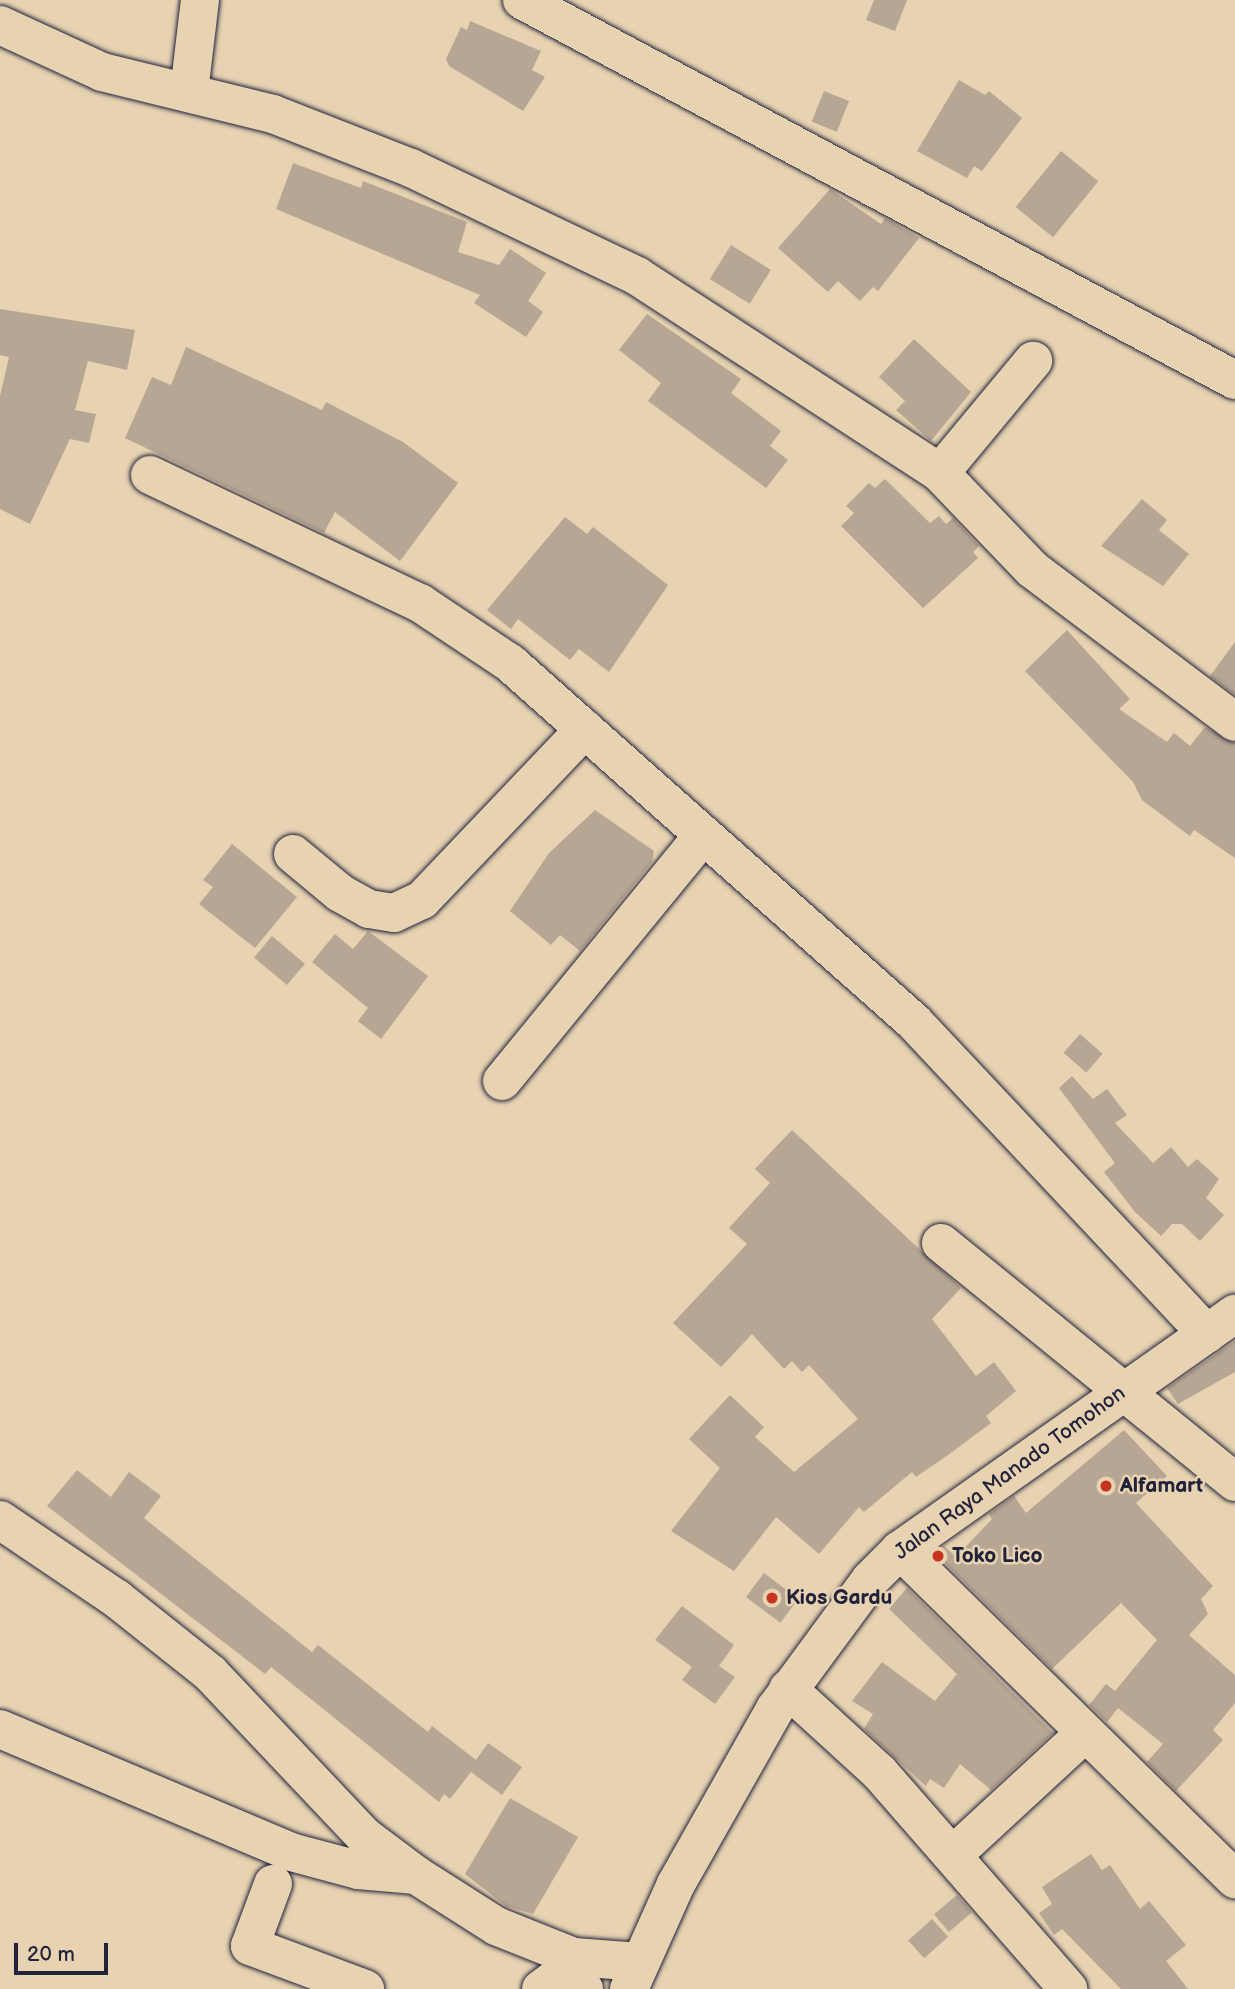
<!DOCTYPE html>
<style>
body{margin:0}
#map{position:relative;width:1235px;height:1989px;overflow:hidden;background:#e7d2b1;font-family:"Balsamiq Sans",sans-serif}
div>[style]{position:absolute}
.building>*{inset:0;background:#b7a693;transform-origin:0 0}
.roads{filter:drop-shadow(0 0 2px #22223b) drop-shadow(0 0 2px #22223b)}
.minor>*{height:38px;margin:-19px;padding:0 19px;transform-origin:19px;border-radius:19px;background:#e7d2b1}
.highway>*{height:38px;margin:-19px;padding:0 19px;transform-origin:19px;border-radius:19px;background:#e7d2b1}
.dots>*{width:19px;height:19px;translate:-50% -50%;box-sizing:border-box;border:4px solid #e7d2b1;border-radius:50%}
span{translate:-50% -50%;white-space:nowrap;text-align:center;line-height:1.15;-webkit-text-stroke:5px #e7d2b1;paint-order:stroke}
.street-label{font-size:21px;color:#22223b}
.poi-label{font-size:21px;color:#22223b;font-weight:700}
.left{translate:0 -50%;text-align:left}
.scale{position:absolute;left:14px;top:1943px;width:94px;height:32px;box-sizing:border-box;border:4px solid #22223b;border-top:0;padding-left:9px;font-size:21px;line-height:24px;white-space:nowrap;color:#22223b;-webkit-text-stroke:5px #e7d2b1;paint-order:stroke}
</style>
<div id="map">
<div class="building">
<i style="clip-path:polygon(874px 0,907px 0,895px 31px,866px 20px)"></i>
<i style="clip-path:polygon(470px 21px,541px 51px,532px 70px,545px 77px,523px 111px,449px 66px,446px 59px,461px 27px,467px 30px)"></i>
<i style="clip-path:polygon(959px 80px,985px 95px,989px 91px,1022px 118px,982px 171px,974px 166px,967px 178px,917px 151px)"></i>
<i style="left:824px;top:91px;width:27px;height:33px;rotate:22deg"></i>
<i style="left:1061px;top:151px;width:48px;height:72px;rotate:39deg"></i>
<i style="clip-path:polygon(293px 163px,361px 188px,363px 181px,467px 222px,458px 252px,499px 265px,510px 249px,546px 273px,528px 301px,543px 312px,526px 337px,474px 303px,480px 295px,276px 209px)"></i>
<i style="clip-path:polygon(830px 189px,881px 224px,885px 218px,919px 238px,878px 291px,873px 287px,860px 301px,838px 281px,828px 292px,778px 248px)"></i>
<i style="left:731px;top:245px;width:47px;height:40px;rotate:32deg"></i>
<i style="clip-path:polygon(0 309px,135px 330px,127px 370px,88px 361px,75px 410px,96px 414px,89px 443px,70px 439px,30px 524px,0 509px,0 396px,9px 357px,0 355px)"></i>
<i style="clip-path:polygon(647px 314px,741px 379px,731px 393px,781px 431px,770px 446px,788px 460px,766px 488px,648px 401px,661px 383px,619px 350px)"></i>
<i style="clip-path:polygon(914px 339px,971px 392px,931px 441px,896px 410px,905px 401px,879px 377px)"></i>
<i style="clip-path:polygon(186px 347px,322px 410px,326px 402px,403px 442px,458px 483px,400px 561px,335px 512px,324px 533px,125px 438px,152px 377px,171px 385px)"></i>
<i style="clip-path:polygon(885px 479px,930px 523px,939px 516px,946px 524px,953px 518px,979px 546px,973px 552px,978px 558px,923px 608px,841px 526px,854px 513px,846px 506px,869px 483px,875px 488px)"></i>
<i style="clip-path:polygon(1142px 499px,1167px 520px,1159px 530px,1189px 554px,1163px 586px,1101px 546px)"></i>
<i style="clip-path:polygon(565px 517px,587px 534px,593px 527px,668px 585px,609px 672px,579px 649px,570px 660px,518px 619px,511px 629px,487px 610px)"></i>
<i style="clip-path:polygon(1067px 630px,1130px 699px,1119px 709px,1167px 742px,1174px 733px,1190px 746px,1205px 727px,1235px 743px,1235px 858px,1194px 830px,1190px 836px,1142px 800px,1133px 782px,1025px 671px)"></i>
<i style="clip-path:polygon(1235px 642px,1235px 695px,1210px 676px)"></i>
<i style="clip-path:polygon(595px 810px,654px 851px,652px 862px,580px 951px,560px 935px,551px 945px,510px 911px,549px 853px)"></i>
<i style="clip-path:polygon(232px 844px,297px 897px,255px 948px,199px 904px,213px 887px,203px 880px)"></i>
<i style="clip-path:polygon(368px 931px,428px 976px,381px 1039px,358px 1021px,368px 1008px,312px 962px,335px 934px,353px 949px)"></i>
<i style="left:272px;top:936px;width:43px;height:28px;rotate:40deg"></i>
<i style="left:1080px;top:1034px;width:30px;height:25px;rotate:41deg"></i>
<i style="clip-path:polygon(1072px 1076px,1093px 1099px,1107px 1089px,1127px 1115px,1115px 1123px,1153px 1163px,1171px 1147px,1188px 1167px,1197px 1159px,1219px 1179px,1206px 1198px,1224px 1215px,1200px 1241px,1182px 1224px,1172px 1224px,1161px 1236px,1135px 1212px,1104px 1172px,1115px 1163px,1059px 1088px)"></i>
<i style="clip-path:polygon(792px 1130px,961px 1288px,932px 1319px,976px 1376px,994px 1362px,1016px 1391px,986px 1416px,991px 1423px,948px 1455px,916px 1477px,912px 1472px,864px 1512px,859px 1507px,819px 1554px,776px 1517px,734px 1571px,671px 1531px,720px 1468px,689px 1439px,730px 1395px,764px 1427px,755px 1437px,794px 1472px,858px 1419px,809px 1365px,802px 1372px,792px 1361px,784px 1369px,752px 1334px,721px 1367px,673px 1323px,747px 1244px,729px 1228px,770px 1183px,755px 1169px)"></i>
<i style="clip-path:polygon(1235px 1341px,1235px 1372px,1178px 1404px,1167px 1388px)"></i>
<i style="clip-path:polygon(1124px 1430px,1167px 1476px,1136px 1503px,1213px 1586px,1201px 1599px,1208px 1614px,1189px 1635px,1235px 1675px,1235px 1703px,1213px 1730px,1223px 1740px,1176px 1791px,1147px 1762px,1163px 1744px,1118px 1708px,1107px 1722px,1089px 1705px,1106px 1684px,1115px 1691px,1157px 1640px,1121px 1603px,1052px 1669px,935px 1553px,944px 1546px,956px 1557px,992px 1519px,989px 1514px,1014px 1496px,1026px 1513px)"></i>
<i style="clip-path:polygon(77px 1470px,111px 1497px,129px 1472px,161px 1496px,144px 1518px,312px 1652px,318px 1645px,428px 1732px,432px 1726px,476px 1760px,488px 1743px,522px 1767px,502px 1795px,471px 1772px,450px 1799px,444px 1794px,439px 1802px,271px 1667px,265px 1674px,47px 1506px)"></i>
<i style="left:764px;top:1573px;width:43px;height:30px;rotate:37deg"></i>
<i style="clip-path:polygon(907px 1588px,1053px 1733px,991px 1790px,960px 1764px,944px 1788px,930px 1779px,926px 1786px,864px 1729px,873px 1714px,852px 1701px,882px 1662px,935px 1701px,957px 1674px,889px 1609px)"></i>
<i style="clip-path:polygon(682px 1606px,734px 1645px,719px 1666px,735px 1677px,715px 1704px,682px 1680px,692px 1667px,655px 1640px)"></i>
<i style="clip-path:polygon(510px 1798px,578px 1837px,533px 1914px,506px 1906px,465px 1874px)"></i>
<i style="clip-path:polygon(1091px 1854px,1102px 1870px,1110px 1865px,1140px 1909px,1149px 1901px,1186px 1945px,1166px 1961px,1188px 1989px,1121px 1989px,1062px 1929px,1054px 1935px,1039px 1913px,1052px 1904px,1042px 1887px)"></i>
<i style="left:957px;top:1895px;width:23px;height:30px;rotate:50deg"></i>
<i style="left:932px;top:1919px;width:24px;height:32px;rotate:48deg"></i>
</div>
<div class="roads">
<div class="minor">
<i style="left:522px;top:0;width:808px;rotate:28.06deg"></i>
<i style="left:0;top:25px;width:112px;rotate:24.7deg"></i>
<i style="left:102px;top:72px;width:176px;rotate:13.8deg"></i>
<i style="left:273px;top:114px;width:148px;rotate:21.4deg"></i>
<i style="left:411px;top:168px;width:250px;rotate:25.5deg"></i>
<i style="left:637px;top:276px;width:361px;rotate:33deg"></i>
<i style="left:940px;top:473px;width:133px;rotate:46.2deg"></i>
<i style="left:1032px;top:569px;width:254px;rotate:37deg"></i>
<i style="left:189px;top:92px;width:93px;rotate:-83.2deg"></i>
<i style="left:940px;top:473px;width:146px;rotate:-50.3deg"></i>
<i style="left:150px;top:475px;width:299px;rotate:25.4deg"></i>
<i style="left:420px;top:603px;width:108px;rotate:33.7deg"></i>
<i style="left:510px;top:663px;width:540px;rotate:41.62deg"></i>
<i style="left:914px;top:1022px;width:428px;rotate:46.8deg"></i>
<i style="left:293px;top:854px;width:61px;rotate:39.7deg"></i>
<i style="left:340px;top:893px;width:33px;rotate:29deg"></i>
<i style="left:369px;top:909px;width:25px;rotate:9deg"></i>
<i style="left:394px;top:913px;width:31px;rotate:-25deg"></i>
<i style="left:422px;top:900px;width:236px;rotate:-46.4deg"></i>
<i style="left:502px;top:1081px;width:318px;rotate:-50.7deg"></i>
<i style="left:941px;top:1243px;width:379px;rotate:39.1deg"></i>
<i style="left:0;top:1520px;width:141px;rotate:34deg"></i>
<i style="left:117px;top:1599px;width:119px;rotate:38.5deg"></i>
<i style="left:210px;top:1673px;width:224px;rotate:46.6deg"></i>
<i style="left:364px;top:1836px;width:65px;rotate:36.9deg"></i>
<i style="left:900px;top:1550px;width:470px;rotate:44.5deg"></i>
<i style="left:788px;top:1689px;width:123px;rotate:42.4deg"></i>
<i style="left:879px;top:1772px;width:288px;rotate:48.9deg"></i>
<i style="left:0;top:1729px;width:316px;rotate:22.9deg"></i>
<i style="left:291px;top:1852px;width:69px;rotate:15deg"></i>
<i style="left:358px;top:1870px;width:58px;rotate:4.9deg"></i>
<i style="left:416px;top:1875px;width:95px;rotate:32.5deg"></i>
<i style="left:496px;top:1926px;width:84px;rotate:21.7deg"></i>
<i style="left:574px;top:1957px;width:66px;rotate:4.3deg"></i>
<i style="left:954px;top:1854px;width:176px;rotate:-42.7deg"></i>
<i style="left:273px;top:1884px;width:66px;rotate:110.4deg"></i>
<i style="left:250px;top:1946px;width:123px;rotate:20.5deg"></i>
<i style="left:541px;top:1989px;width:14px;rotate:-36deg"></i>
<i style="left:552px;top:1981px;width:33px;rotate:14deg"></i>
</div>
<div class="highway">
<i style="left:629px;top:1989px;width:115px;rotate:-65.9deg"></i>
<i style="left:676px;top:1884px;width:201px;rotate:-60.5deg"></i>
<i style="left:775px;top:1709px;width:160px;rotate:-53.6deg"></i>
<i style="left:870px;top:1580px;width:42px;rotate:-45deg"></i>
<i style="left:900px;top:1550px;width:410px;rotate:-35.2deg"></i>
</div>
</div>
<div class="dots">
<i style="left:1106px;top:1486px;background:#c8321e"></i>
<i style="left:938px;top:1556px;background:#c8321e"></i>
<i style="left:772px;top:1598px;background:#c8321e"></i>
</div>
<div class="street-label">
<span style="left:1010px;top:1473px;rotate:-36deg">Jalan Raya Manado Tomohon</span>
</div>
<div class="poi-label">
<span class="left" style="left:1120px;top:1486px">Alfamart</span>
<span class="left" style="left:952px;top:1556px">Toko Lico</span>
<span class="left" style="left:786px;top:1598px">Kios Gardu</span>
</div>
<div class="scale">20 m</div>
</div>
